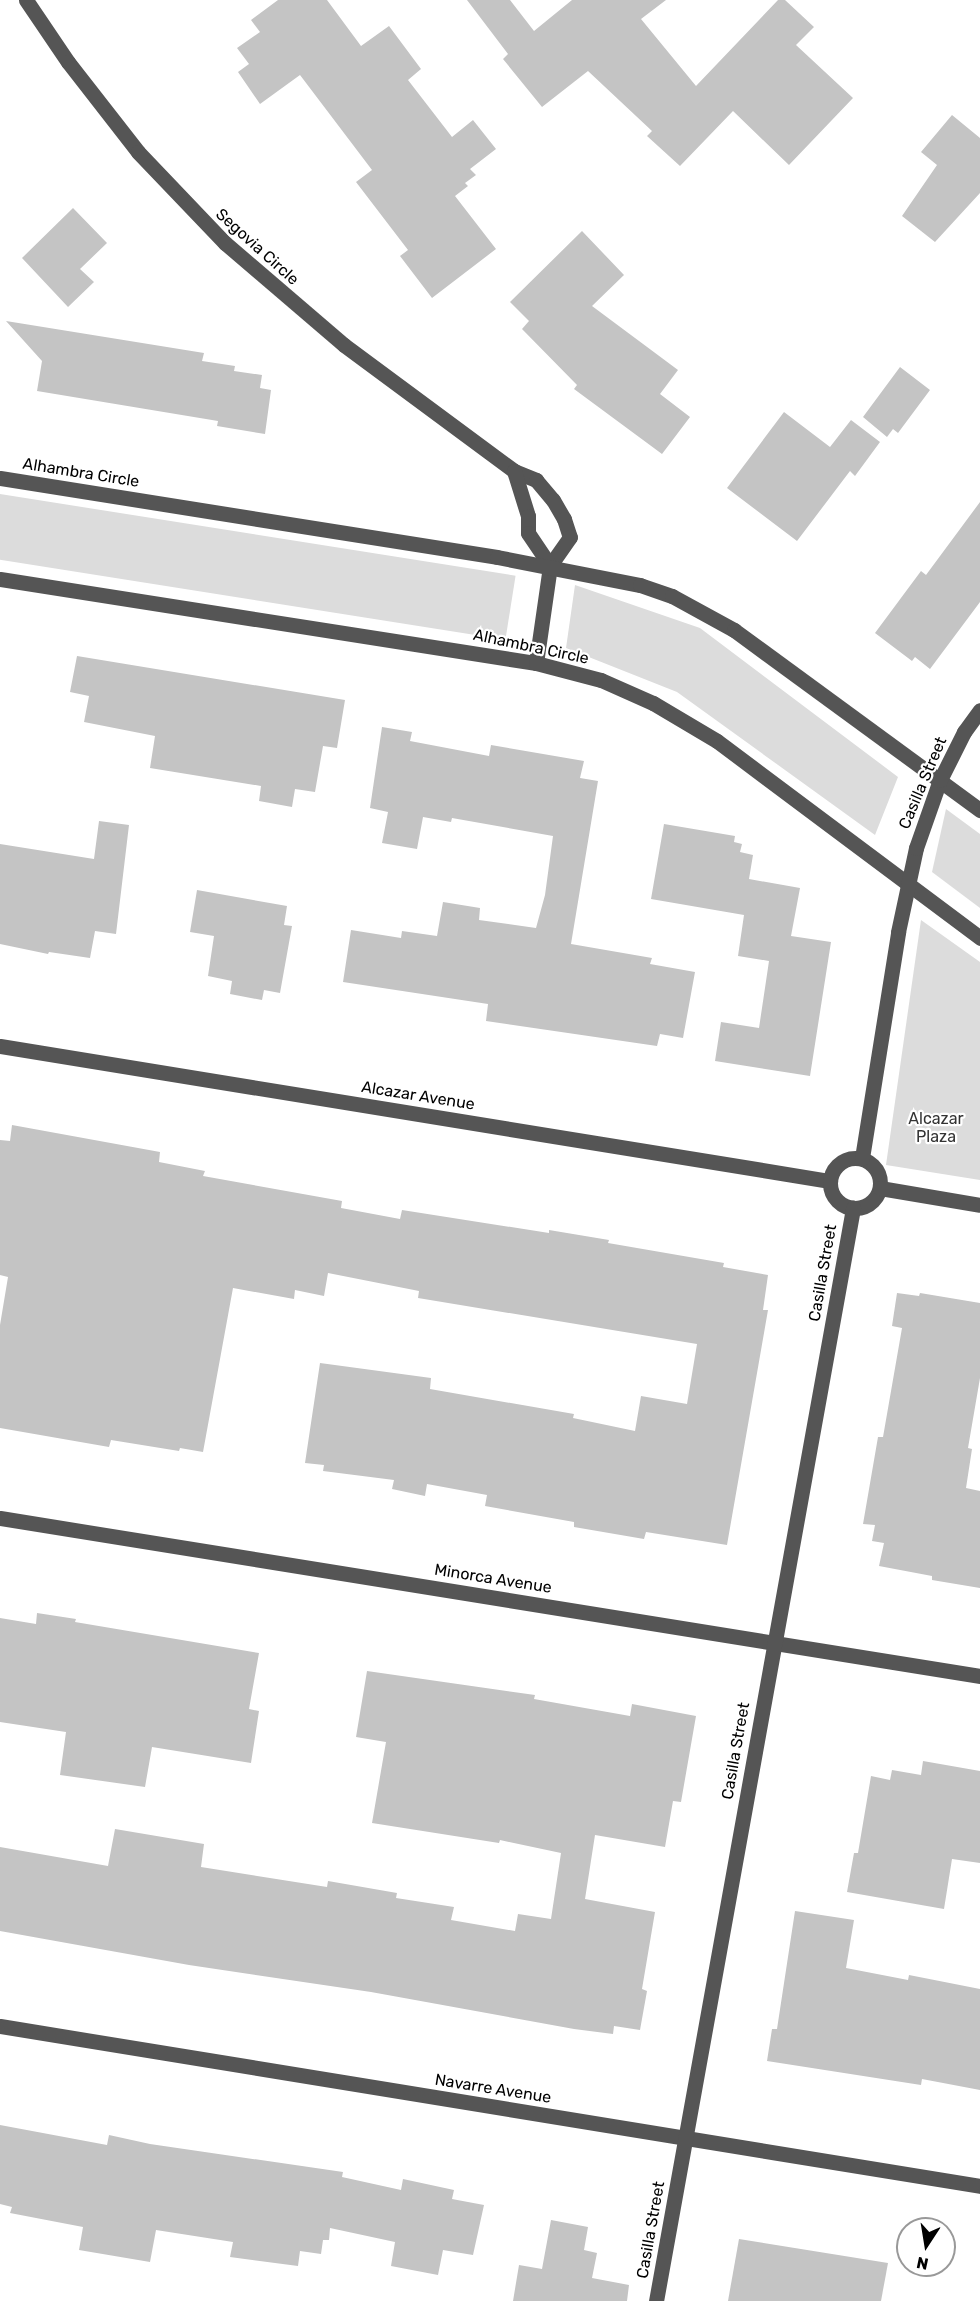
<!DOCTYPE html>
<style>
body{margin:0}
#map{position:relative;width:980px;height:2301px;overflow:hidden;background:#fff;font-family:Rubik,sans-serif}
div>[style]{position:absolute}
.green>*{inset:0;background:#dcdcdc;transform-origin:0 0}
.building>*{inset:0;background:#c4c4c4}
.minor>*{height:15px;margin:-7.5px;padding:0 7.5px;transform-origin:7.5px;border-radius:7.5px;background:#555}
.minor>.ring{margin:-7.5px;padding:0;box-sizing:content-box;background:none;border:15px solid #555;border-radius:50%}
span{translate:-50% -50%;white-space:nowrap;text-align:center;line-height:1.15;-webkit-text-stroke:4.5px #fff;paint-order:stroke}
.street-label{font-size:16px;color:#000}
.park-label{font-size:16px;color:#333}
.north{position:absolute;left:896px;top:2217px;width:60px;height:60px;box-sizing:border-box;background:#fff;border:2px solid #999;border-radius:50%;rotate:192deg;font-size:16px;font-weight:700;line-height:24px;text-align:center;color:#000}
.north::after{content:'';display:block;margin:auto;width:21px;height:27px;background:#000;clip-path:polygon(50% 0,100% 100%,50% 72%,0 100%)}
</style>
<div id="map">
<div class="green">
<i style="left:0;top:494px;width:522px;height:65px;rotate:9deg"></i>
<i style="clip-path:polygon(575px 585px,700px 628px,898px 777px,875px 835px,677px 692px,566px 648px)"></i>
<i style="clip-path:polygon(946px 809px,980px 834px,980px 908px,932px 872px)"></i>
<i style="clip-path:polygon(921px 920px,980px 962px,980px 1180px,886px 1165px)"></i>
</div>
<div class="building">
<i style="clip-path:polygon(278px 0,327px 0,361px 46px,389px 26px,421px 69px,408px 80px,452px 137px,473px 120px,496px 149px,470px 169px,476px 175px,465px 183px,468px 186px,455px 196px,496px 249px,432px 298px,400px 256px,408px 250px,356px 182px,372px 170px,300px 75px,260px 104px,238px 72px,249px 64px,237px 48px,260px 32px,251px 20px)"></i>
<i style="clip-path:polygon(467px 0,510px 0,534px 31px,572px 0,666px 0,641px 19px,696px 86px,778px 0,785px 0,814px 27px,796px 45px,853px 98px,789px 165px,733px 111px,680px 166px,647px 136px,652px 131px,588px 71px,542px 107px,503px 59px,508px 54px)"></i>
<i style="clip-path:polygon(952px 115px,980px 138px,980px 193px,935px 242px,902px 216px,937px 165px,921px 152px)"></i>
<i style="clip-path:polygon(73px 208px,107px 243px,80px 269px,94px 282px,68px 307px,22px 258px)"></i>
<i style="clip-path:polygon(582px 231px,624px 275px,592px 306px,678px 370px,660px 394px,690px 417px,662px 454px,574px 389px,577px 385px,522px 329px,529px 321px,510px 302px)"></i>
<i style="clip-path:polygon(6px 321px,204px 353px,202px 361px,235px 366px,234px 371px,262px 375px,260px 388px,271px 390px,265px 434px,217px 426px,218px 421px,37px 391px,42px 361px)"></i>
<i style="clip-path:polygon(900px 367px,930px 390px,898px 433px,893px 429px,887px 437px,863px 417px)"></i>
<i style="clip-path:polygon(784px 412px,830px 447px,851px 420px,880px 442px,855px 476px,850px 471px,797px 541px,727px 488px)"></i>
<i style="clip-path:polygon(980px 502px,980px 602px,930px 669px,915px 657px,912px 661px,875px 633px,921px 571px,926px 575px)"></i>
<i style="clip-path:polygon(77px 656px,345px 700px,337px 748px,323px 746px,315px 792px,295px 789px,292px 807px,259px 801px,261px 786px,150px 768px,155px 736px,84px 722px,89px 696px,70px 692px)"></i>
<i style="clip-path:polygon(382px 727px,412px 732px,410px 741px,489px 756px,491px 745px,584px 761px,580px 778px,598px 781px,571px 944px,652px 958px,650px 964px,695px 972px,683px 1038px,660px 1034px,657px 1046px,486px 1021px,488px 1004px,343px 982px,351px 930px,401px 938px,402px 931px,437px 936px,443px 902px,480px 908px,479px 920px,536px 928px,545px 895px,553px 836px,452px 818px,451px 822px,423px 817px,417px 849px,382px 843px,388px 812px,370px 808px)"></i>
<i style="clip-path:polygon(99px 821px,129px 825px,116px 934px,95px 931px,90px 958px,49px 952px,48px 954px,0 944px,0 844px,94px 859px)"></i>
<i style="clip-path:polygon(664px 824px,735px 836px,734px 842px,742px 844px,740px 852px,753px 855px,749px 879px,800px 888px,791px 936px,831px 942px,810px 1076px,715px 1061px,721px 1022px,759px 1028px,769px 961px,738px 956px,744px 915px,651px 899px)"></i>
<i style="clip-path:polygon(197px 890px,287px 906px,284px 925px,292px 926px,280px 993px,264px 990px,262px 1000px,230px 994px,232px 981px,208px 976px,214px 936px,190px 932px)"></i>
<i style="clip-path:polygon(12px 1125px,160px 1152px,159px 1162px,205px 1171px,203px 1176px,342px 1201px,341px 1208px,400px 1219px,402px 1210px,549px 1233px,549px 1230px,609px 1240px,608px 1243px,724px 1263px,723px 1267px,768px 1275px,763px 1310px,768px 1310px,727px 1545px,646px 1532px,644px 1539px,574px 1527px,574px 1522px,485px 1506px,487px 1495px,427px 1484px,425px 1496px,392px 1489px,394px 1480px,323px 1471px,324px 1465px,305px 1463px,320px 1363px,431px 1378px,430px 1389px,574px 1414px,573px 1418px,635px 1431px,641px 1396px,687px 1404px,697px 1344px,418px 1298px,419px 1291px,328px 1273px,324px 1296px,295px 1290px,294px 1299px,233px 1288px,203px 1452px,180px 1448px,179px 1451px,111px 1440px,109px 1447px,0 1428px,0 1325px,8px 1277px,0 1275px,0 1140px,10px 1141px)"></i>
<i style="clip-path:polygon(897px 1293px,919px 1296px,920px 1293px,980px 1303px,980px 1378px,968px 1448px,972px 1449px,966px 1488px,980px 1491px,980px 1588px,932px 1580px,932px 1576px,879px 1566px,884px 1543px,872px 1541px,875px 1525px,863px 1524px,878px 1437px,883px 1437px,902px 1328px,892px 1326px)"></i>
<i style="clip-path:polygon(37px 1613px,76px 1619px,75px 1622px,259px 1653px,249px 1709px,259px 1711px,251px 1763px,152px 1747px,145px 1787px,60px 1775px,66px 1732px,0 1722px,0 1618px,36px 1624px)"></i>
<i style="clip-path:polygon(367px 1671px,535px 1695px,534px 1699px,630px 1716px,632px 1704px,696px 1716px,681px 1802px,673px 1801px,665px 1847px,595px 1835px,585px 1899px,655px 1912px,642px 1989px,647px 1991px,640px 2030px,614px 2026px,613px 2034px,574px 2029px,371px 1992px,189px 1965px,0 1931px,0 1847px,108px 1866px,115px 1829px,204px 1844px,201px 1867px,327px 1887px,328px 1881px,397px 1893px,396px 1898px,454px 1907px,451px 1920px,515px 1931px,518px 1914px,551px 1919px,561px 1853px,500px 1840px,499px 1843px,372px 1823px,386px 1742px,356px 1737px)"></i>
<i style="clip-path:polygon(923px 1761px,980px 1771px,980px 1863px,952px 1859px,944px 1909px,847px 1892px,854px 1853px,858px 1853px,871px 1776px,890px 1780px,892px 1770px,921px 1775px)"></i>
<i style="clip-path:polygon(795px 1911px,854px 1920px,846px 1968px,908px 1980px,909px 1975px,980px 1989px,980px 2090px,922px 2079px,921px 2085px,767px 2061px,772px 2029px,777px 2029px)"></i>
<i style="clip-path:polygon(0 2125px,107px 2145px,109px 2135px,150px 2144px,343px 2172px,342px 2177px,401px 2190px,403px 2179px,454px 2190px,452px 2199px,484px 2205px,473px 2255px,443px 2250px,438px 2275px,391px 2266px,395px 2242px,330px 2228px,329px 2240px,323px 2240px,321px 2254px,300px 2251px,298px 2266px,230px 2257px,233px 2242px,156px 2230px,150px 2262px,79px 2250px,83px 2227px,10px 2213px,12px 2207px,0 2204px)"></i>
<i style="clip-path:polygon(551px 2220px,588px 2227px,584px 2250px,597px 2253px,592px 2278px,629px 2285px,627px 2301px,513px 2301px,519px 2265px,542px 2269px)"></i>
<i style="clip-path:polygon(739px 2239px,888px 2263px,881px 2301px,728px 2301px)"></i>
</div>
<div class="minor">
<i style="left:26px;top:0;width:75px;rotate:55.9deg"></i>
<i style="left:68px;top:62px;width:114px;rotate:52.1deg"></i>
<i style="left:138px;top:152px;width:126px;rotate:46.3deg"></i>
<i style="left:225px;top:243px;width:157px;rotate:40.6deg"></i>
<i style="left:344px;top:345px;width:212px;rotate:36.5deg"></i>
<i style="left:514px;top:471px;width:24px;rotate:22deg"></i>
<i style="left:536px;top:480px;width:26px;rotate:50deg"></i>
<i style="left:553px;top:500px;width:22px;rotate:60deg"></i>
<i style="left:564px;top:519px;width:19px;rotate:72deg"></i>
<i style="left:570px;top:537px;width:35px;rotate:125deg"></i>
<i style="left:550px;top:566px;width:98px;rotate:98.2deg"></i>
<i style="left:514px;top:471px;width:47px;rotate:72.7deg"></i>
<i style="left:528px;top:516px;width:17px;rotate:90deg"></i>
<i style="left:528px;top:533px;width:40px;rotate:56deg"></i>
<i style="left:0;top:478px;width:503px;rotate:9.03deg"></i>
<i style="left:497px;top:557px;width:146px;rotate:11.1deg"></i>
<i style="left:640px;top:585px;width:34px;rotate:19deg"></i>
<i style="left:672px;top:596px;width:71px;rotate:28.7deg"></i>
<i style="left:734px;top:630px;width:305px;rotate:36.2deg"></i>
<i style="left:0;top:579px;width:543px;rotate:8.91deg"></i>
<i style="left:536px;top:663px;width:67px;rotate:14.7deg"></i>
<i style="left:601px;top:680px;width:57px;rotate:23.9deg"></i>
<i style="left:653px;top:703px;width:74px;rotate:30.7deg"></i>
<i style="left:717px;top:741px;width:329px;rotate:36.8deg"></i>
<i style="left:0;top:1046px;width:841px;rotate:9.24deg"></i>
<i class="ring" style="left:830px;top:1158px;width:35px;height:35px"></i>
<i style="left:862px;top:1158px;width:229px;rotate:-80.9deg"></i>
<i style="left:898px;top:932px;width:86px;rotate:-77.9deg"></i>
<i style="left:916px;top:848px;width:72px;rotate:-70.6deg"></i>
<i style="left:940px;top:780px;width:54px;rotate:-63.4deg"></i>
<i style="left:964px;top:732px;width:27px;rotate:-54deg"></i>
<i style="left:880px;top:1188px;width:101px;rotate:9.6deg"></i>
<i style="left:0;top:1518px;width:993px;rotate:9.16deg"></i>
<i style="left:0;top:2026px;width:993px;rotate:9.27deg"></i>
<i style="left:656px;top:2301px;width:1111px;rotate:-79.78deg"></i>
</div>
<div class="street-label">
<span style="left:257px;top:247px;rotate:42deg">Segovia Circle</span>
<span style="left:81px;top:473px;rotate:9deg">Alhambra Circle</span>
<span style="left:531px;top:647px;rotate:12deg">Alhambra Circle</span>
<span style="left:923px;top:783px;rotate:-67deg">Casilla Street</span>
<span style="left:418px;top:1096px;rotate:9deg">Alcazar Avenue</span>
<span style="left:823px;top:1273px;rotate:-80deg">Casilla Street</span>
<span style="left:493px;top:1579px;rotate:9deg">Minorca Avenue</span>
<span style="left:736px;top:1751px;rotate:-80deg">Casilla Street</span>
<span style="left:493px;top:2089px;rotate:9deg">Navarre Avenue</span>
<span style="left:651px;top:2230px;rotate:-80deg">Casilla Street</span>
</div>
<div class="park-label">
<span style="left:936px;top:1128px">Alcazar<br>Plaza</span>
</div>
<div class="north">N</div>
</div>
